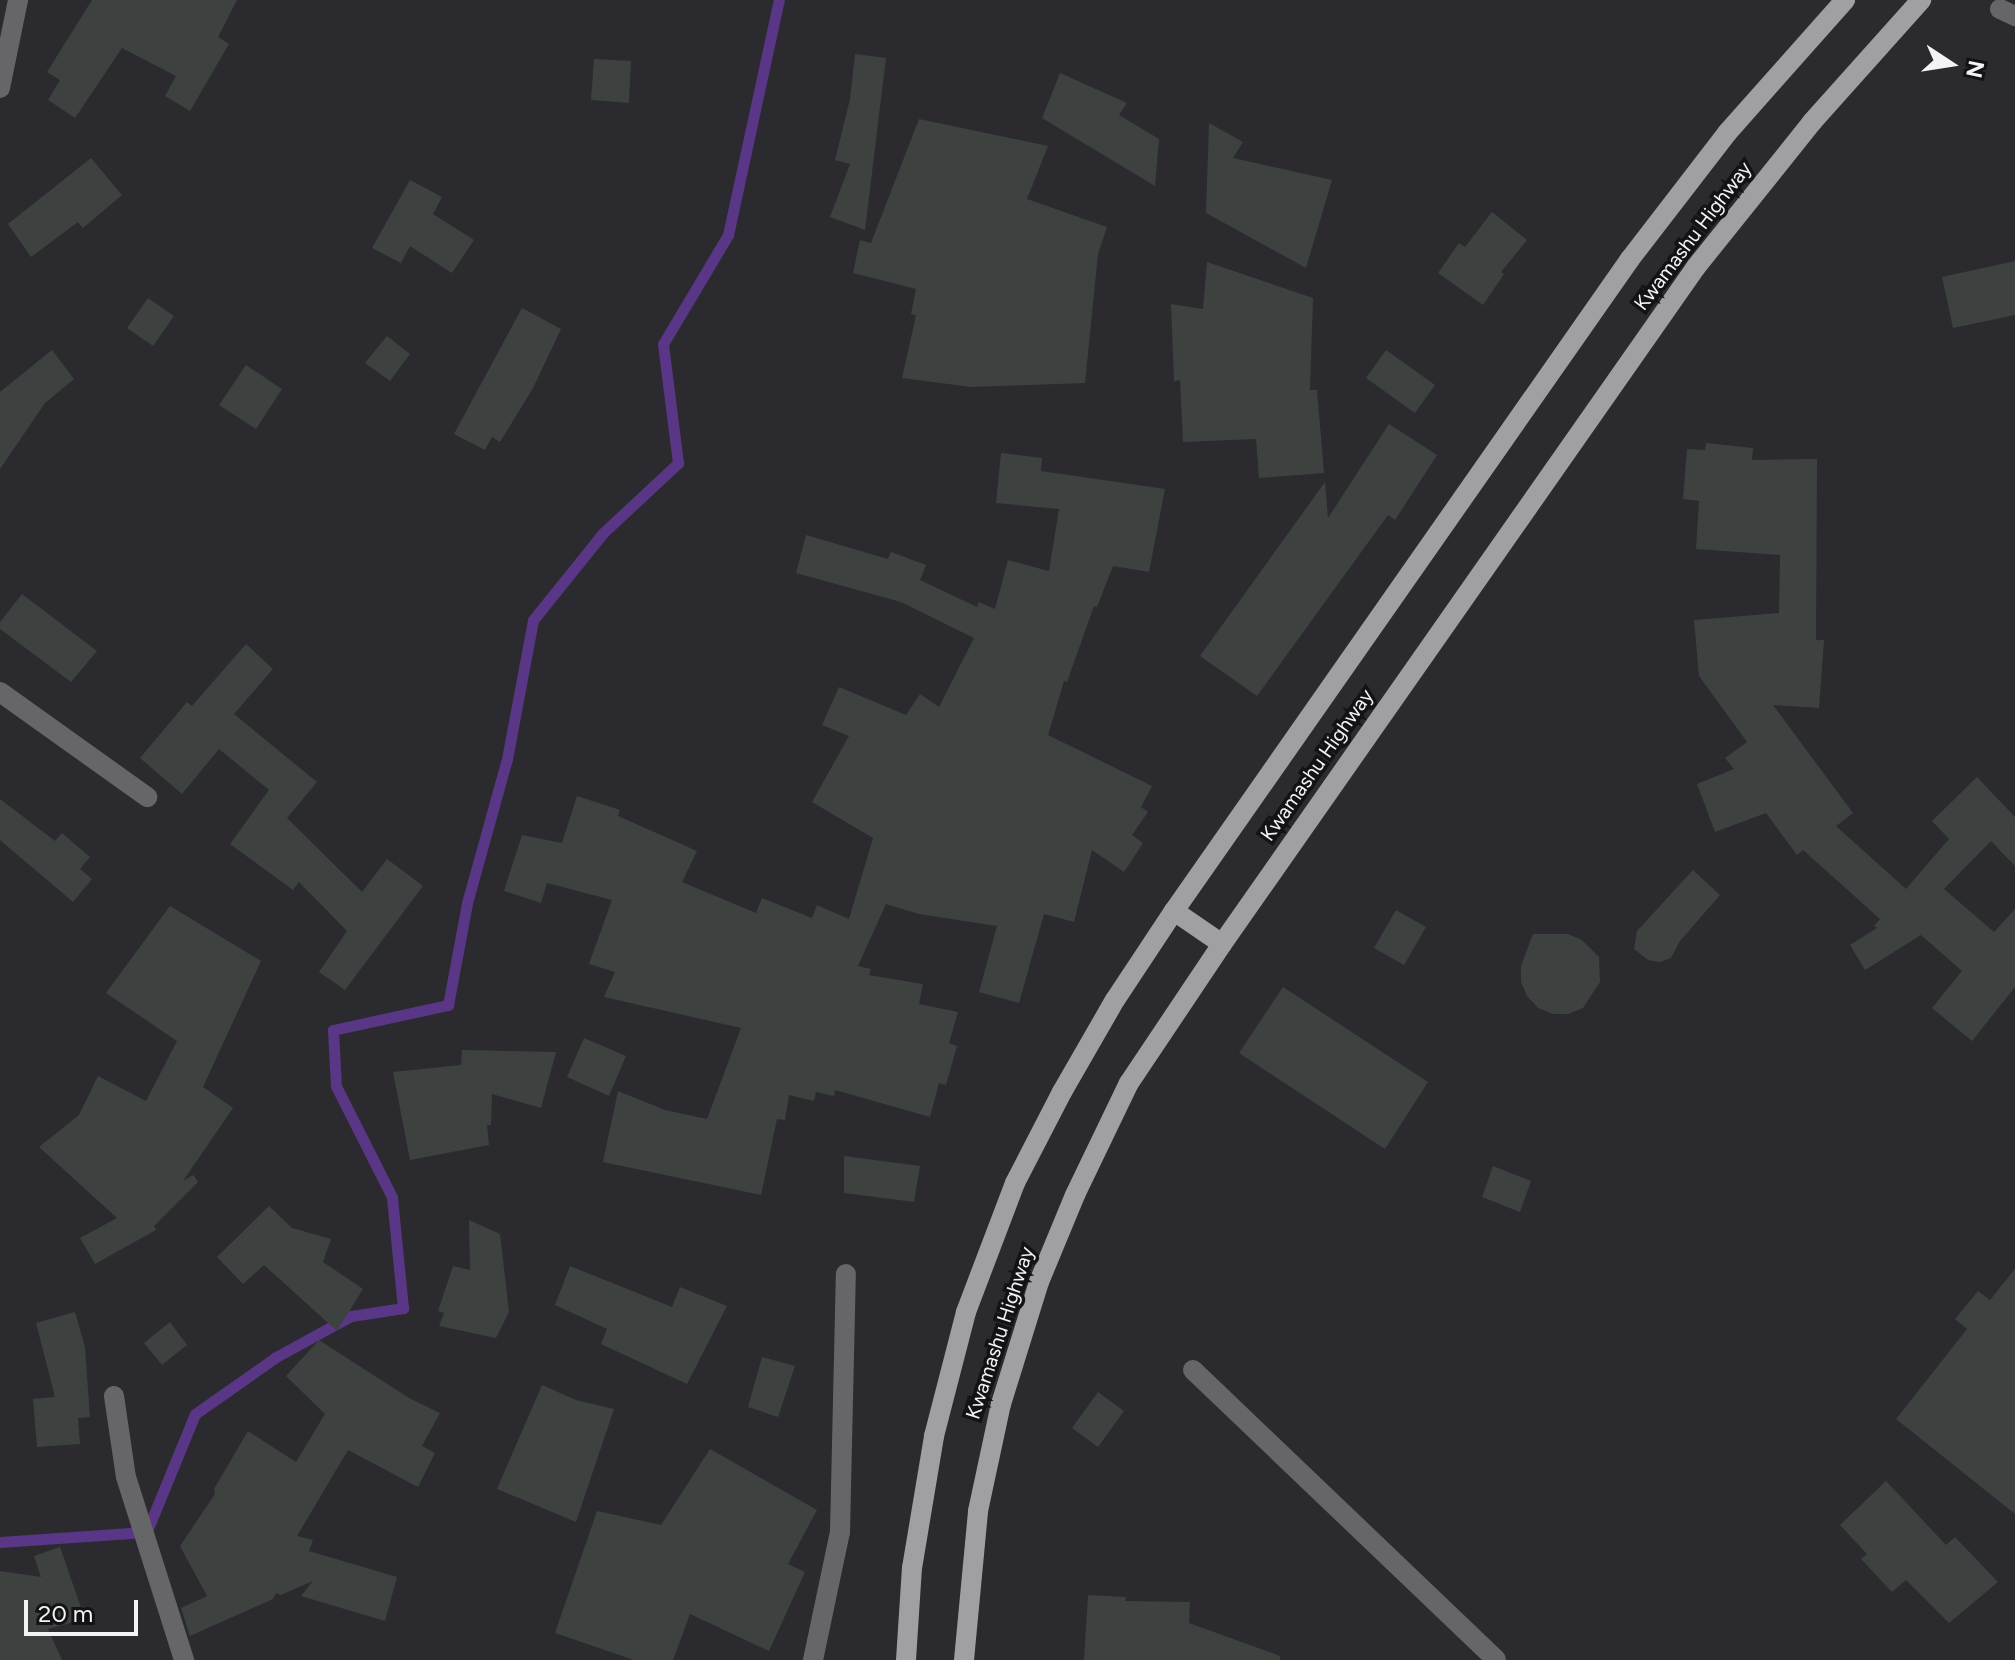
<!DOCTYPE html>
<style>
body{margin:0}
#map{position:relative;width:2015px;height:1660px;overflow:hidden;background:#2b2a2e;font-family:Figtree,sans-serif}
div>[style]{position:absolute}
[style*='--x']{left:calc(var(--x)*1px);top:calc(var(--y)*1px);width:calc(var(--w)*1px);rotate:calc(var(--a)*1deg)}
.stream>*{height:11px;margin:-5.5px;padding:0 5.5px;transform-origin:5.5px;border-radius:5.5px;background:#593786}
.building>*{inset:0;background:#3d4240}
.street>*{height:20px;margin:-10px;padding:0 10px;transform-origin:10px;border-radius:10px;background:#666567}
.primary>*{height:20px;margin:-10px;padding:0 10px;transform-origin:10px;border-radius:10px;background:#a09fa3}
span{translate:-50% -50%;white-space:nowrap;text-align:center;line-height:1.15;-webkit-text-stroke:7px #131315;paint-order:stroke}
.street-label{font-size:20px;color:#f3f2f5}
.north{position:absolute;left:1911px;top:24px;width:80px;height:80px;-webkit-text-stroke:6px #131315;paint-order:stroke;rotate:102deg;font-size:22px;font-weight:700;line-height:32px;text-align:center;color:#f3f2f5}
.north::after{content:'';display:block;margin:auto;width:28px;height:36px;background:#f3f2f5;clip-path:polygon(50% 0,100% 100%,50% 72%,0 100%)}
.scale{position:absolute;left:24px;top:1600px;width:114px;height:36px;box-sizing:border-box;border:4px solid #f3f2f5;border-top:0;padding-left:10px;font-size:24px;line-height:28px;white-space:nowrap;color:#f3f2f5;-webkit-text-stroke:6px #131315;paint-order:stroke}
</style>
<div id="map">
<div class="stream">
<i style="--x:0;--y:1542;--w:131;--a:-3.9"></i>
<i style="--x:131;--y:1533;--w:19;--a:-21"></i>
<i style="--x:149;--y:1526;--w:121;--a:-67.7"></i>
<i style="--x:195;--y:1414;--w:99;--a:-35.1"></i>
<i style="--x:276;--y:1357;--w:85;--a:-28.7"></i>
<i style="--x:351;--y:1316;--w:53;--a:-8.7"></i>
<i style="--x:403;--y:1308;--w:112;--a:-95.7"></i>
<i style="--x:392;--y:1197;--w:124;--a:-116.8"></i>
<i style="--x:336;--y:1086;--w:56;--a:-93.1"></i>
<i style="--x:333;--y:1030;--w:118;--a:-12.3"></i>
<i style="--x:448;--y:1005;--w:104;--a:-79.4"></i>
<i style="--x:467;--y:903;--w:149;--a:-74.5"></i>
<i style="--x:507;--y:759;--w:141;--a:-79.4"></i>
<i style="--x:533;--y:620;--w:112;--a:-51.2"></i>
<i style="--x:603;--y:533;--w:103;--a:-43"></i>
<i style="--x:678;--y:463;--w:120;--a:-97.2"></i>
<i style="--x:663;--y:344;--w:127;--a:-59.2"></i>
<i style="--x:728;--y:235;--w:240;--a:-77.8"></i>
</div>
<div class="building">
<i style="clip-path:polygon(92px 0,237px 0,218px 37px,229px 44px,190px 111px,165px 96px,176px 76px,122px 48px,75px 118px,48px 100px,60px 80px,47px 72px)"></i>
<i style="clip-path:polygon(855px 54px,886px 58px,865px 230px,830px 217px,850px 164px,835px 160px,850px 99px)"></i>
<i style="clip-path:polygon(594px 59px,631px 61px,629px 103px,591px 100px)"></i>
<i style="clip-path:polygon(1060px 73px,1127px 103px,1119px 115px,1159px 139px,1155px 186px,1042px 118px)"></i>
<i style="clip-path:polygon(919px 119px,1048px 146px,1027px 199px,1107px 227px,1098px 254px,1085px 383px,971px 387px,902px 378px,916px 315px,911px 314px,916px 289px,853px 273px,860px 240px,871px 243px)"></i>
<i style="clip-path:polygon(1209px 123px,1243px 142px,1233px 158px,1332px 180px,1306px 268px,1206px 213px)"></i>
<i style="clip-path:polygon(91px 158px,122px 195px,83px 228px,78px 222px,31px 257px,8px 224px)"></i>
<i style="clip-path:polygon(410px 180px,442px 197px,433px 214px,474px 240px,452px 273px,410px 246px,401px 263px,372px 248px)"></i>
<i style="clip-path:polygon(1492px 212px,1527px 240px,1501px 272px,1504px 274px,1483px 305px,1438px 273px,1459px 243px,1465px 247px)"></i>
<i style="clip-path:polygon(2015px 261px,2015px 315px,1953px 328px,1942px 277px)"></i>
<i style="clip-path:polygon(1207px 262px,1313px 298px,1310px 390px,1317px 390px,1324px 473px,1259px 478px,1256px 439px,1183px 442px,1180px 380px,1174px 381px,1171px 304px,1203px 309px)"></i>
<i style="clip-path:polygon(148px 298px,174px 316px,153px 346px,127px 328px)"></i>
<i style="clip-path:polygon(522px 308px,561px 329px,533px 388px,500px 442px,492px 437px,485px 450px,454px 434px)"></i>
<i style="clip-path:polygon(387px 336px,410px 354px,390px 381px,365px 363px)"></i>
<i style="clip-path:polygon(52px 350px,74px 379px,45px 403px,0 469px,0 392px)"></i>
<i style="clip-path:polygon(1386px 350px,1435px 385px,1415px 413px,1366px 378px)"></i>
<i style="clip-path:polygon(246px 365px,282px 389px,256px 429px,219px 405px)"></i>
<i style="clip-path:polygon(1389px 424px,1437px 455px,1395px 520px,1388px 515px,1257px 696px,1200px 656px,1325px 482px,1328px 518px)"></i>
<i style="clip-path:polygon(1706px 443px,1753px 448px,1752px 460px,1817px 459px,1816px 640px,1824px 640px,1819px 708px,1773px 705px,1853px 813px,1836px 826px,1906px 889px,1949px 839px,1932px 821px,1977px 777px,2015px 817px,2015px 866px,1991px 841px,1944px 889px,1994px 932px,2015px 909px,2015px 987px,1972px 1041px,1932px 1008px,1962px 971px,1921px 935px,1865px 970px,1850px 945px,1877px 928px,1874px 926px,1880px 919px,1803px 850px,1797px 855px,1766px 813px,1715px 832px,1697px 784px,1734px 769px,1725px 758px,1747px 742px,1699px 676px,1694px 620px,1779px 613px,1780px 555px,1696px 549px,1699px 501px,1683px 499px,1687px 449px,1705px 450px)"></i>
<i style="clip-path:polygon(1001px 453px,1042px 458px,1041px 471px,1165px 489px,1149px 572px,1113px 566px,1097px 607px,1094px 606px,1067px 682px,1064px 681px,1048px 735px,1152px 786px,1141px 807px,1148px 812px,1132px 835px,1143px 843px,1124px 872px,1092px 850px,1074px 922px,1044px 914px,1019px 1003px,979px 992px,997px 926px,919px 914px,886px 904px,858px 966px,871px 969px,869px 975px,923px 984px,919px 1004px,958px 1012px,949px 1043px,957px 1046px,946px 1085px,939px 1083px,930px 1117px,835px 1090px,834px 1096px,816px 1092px,814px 1101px,789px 1095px,785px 1120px,777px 1119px,761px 1195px,603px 1162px,618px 1091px,665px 1110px,707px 1119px,741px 1028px,604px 997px,615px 972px,589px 964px,612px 900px,547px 883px,541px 903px,504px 891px,522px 835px,562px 843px,577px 796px,620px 810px,618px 816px,697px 851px,682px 882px,756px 913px,762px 898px,812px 918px,817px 905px,849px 919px,873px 838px,812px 802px,849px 736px,822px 725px,839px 687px,906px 715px,920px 694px,939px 707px,974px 638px,901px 602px,796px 573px,806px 535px,888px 559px,891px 552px,926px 565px,920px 580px,977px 607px,979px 602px,995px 609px,1008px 560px,1049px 571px,1059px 509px,996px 503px)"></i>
<i style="clip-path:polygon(22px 594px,97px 651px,71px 682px,0 629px,0 622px)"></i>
<i style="clip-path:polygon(246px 644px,273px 669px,234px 714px,317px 782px,287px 818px,362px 892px,387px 859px,423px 886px,345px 990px,319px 972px,347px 931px,299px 882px,293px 890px,230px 844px,269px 790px,219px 749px,182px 794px,140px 758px,187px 702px,192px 706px)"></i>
<i style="clip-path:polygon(0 799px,55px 841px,62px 833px,90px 857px,80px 869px,92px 879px,73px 902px,0 840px)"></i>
<i style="clip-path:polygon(1693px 870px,1720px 895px,1680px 941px,1671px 958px,1660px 962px,1648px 960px,1634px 949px,1637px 931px)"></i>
<i style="clip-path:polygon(170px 906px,261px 961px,203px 1087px,233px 1108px,183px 1181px,193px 1175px,198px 1182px,154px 1226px,156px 1230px,95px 1264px,80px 1238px,117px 1218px,39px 1147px,79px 1115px,98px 1076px,146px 1101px,177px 1041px,106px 993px)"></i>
<i style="clip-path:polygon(1396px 910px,1426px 927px,1404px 965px,1374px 948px)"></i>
<i style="clip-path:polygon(1533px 934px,1568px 934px,1582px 940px,1599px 957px,1600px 982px,1583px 1008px,1568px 1014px,1553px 1014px,1538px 1008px,1527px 996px,1521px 982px,1521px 966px)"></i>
<i style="clip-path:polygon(1283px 987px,1428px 1082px,1385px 1149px,1239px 1053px)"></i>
<i style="clip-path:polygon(584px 1038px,626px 1056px,609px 1096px,567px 1077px)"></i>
<i style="clip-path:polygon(462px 1050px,556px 1052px,541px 1108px,492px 1094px,491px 1125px,487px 1125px,489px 1145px,410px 1160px,393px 1072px,461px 1065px)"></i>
<i style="clip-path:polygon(844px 1156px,920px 1166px,914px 1202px,844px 1193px)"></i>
<i style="clip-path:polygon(1493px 1166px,1531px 1181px,1520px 1212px,1482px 1197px)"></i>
<i style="clip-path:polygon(269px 1206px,292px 1228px,331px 1239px,323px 1262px,363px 1289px,337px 1331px,264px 1265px,243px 1284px,217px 1257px)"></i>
<i style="clip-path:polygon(469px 1220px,500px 1234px,509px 1312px,496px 1338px,439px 1326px,444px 1313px,438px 1311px,453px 1266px,470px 1270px)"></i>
<i style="clip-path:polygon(570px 1266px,672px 1307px,680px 1287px,727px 1306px,687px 1384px,601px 1344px,607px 1329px,555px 1305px)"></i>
<i style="clip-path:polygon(2015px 1269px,2015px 1514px,1896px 1419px,1967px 1329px,1955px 1319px,1978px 1291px,1990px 1300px)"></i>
<i style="clip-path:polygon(75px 1312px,85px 1347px,90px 1417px,78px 1418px,80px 1444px,37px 1447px,33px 1399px,55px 1397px,36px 1323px)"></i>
<i style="clip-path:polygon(170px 1322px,187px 1345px,162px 1365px,144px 1343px)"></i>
<i style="clip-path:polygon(319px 1340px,409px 1398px,440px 1413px,422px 1446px,435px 1453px,418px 1487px,348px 1450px,297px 1536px,313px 1540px,309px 1551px,397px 1577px,385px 1621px,301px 1596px,313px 1581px,281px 1595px,276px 1593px,273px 1599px,190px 1636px,181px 1608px,207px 1596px,180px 1546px,215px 1494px,214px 1489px,248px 1431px,296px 1462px,325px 1414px,286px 1376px)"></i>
<i style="clip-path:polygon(762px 1357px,795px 1366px,778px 1417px,748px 1407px)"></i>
<i style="clip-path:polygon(542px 1385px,576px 1400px,614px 1409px,576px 1522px,497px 1489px)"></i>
<i style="clip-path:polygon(1098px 1392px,1124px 1411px,1098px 1447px,1072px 1428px)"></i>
<i style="clip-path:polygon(710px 1449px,817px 1510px,788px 1564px,805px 1572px,769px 1651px,690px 1614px,673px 1660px,634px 1660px,555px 1633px,597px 1511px,661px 1525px)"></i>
<i style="clip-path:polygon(1886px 1481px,1946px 1545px,1955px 1537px,1998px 1582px,1949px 1623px,1906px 1580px,1892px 1592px,1861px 1559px,1867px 1554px,1840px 1525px)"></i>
<i style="clip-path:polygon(60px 1547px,85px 1619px,48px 1629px,62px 1660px,0 1660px,0 1571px,41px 1577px,34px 1556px)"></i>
<i style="clip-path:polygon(1088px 1595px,1126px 1597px,1125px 1601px,1190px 1602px,1189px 1623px,1280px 1656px,1280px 1660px,1084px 1660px)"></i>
</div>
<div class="street">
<i style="--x:2000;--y:9;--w:17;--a:25"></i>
<i style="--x:0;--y:88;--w:90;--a:-78.4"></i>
<i style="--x:0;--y:692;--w:181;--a:35.5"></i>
<i style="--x:1193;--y:1370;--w:419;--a:43.7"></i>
<i style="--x:114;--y:1396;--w:82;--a:81.6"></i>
<i style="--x:126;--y:1477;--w:192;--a:72.4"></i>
<i style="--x:813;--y:1660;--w:131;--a:-78.1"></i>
<i style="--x:840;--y:1532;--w:258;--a:-88.7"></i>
</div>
<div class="primary">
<i style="--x:1174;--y:911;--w:58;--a:34.5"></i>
<i style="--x:906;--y:1660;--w:92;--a:-86.3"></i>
<i style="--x:912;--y:1568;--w:134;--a:-80.5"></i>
<i style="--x:934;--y:1436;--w:128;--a:-75.5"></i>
<i style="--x:966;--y:1312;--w:138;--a:-69.2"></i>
<i style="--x:1015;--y:1183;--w:102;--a:-62.7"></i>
<i style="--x:1062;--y:1092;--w:106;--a:-60.1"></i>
<i style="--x:1115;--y:1000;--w:107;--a:-56.5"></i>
<i style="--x:1174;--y:911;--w:796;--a:-55.03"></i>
<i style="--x:1630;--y:259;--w:159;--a:-52.4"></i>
<i style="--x:1727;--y:133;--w:178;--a:-48.4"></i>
<i style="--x:964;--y:1660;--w:150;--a:-84.6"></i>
<i style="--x:978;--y:1511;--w:109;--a:-77.9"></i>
<i style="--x:1001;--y:1404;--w:128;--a:-72.7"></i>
<i style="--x:1039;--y:1282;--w:94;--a:-67.5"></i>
<i style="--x:1075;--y:1195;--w:124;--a:-64.3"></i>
<i style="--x:1129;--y:1083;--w:167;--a:-56.2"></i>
<i style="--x:1222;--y:944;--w:826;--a:-55"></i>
<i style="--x:1696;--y:267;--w:186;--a:-51.3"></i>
<i style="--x:1812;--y:122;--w:164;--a:-48.2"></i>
</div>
<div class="street-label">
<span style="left:1693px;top:236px;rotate:-53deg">Kwamashu Highway</span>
<span style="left:1317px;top:765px;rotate:-55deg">Kwamashu Highway</span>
<span style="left:1000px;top:1333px;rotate:-72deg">Kwamashu Highway</span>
</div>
<div class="north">N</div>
<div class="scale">20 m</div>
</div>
